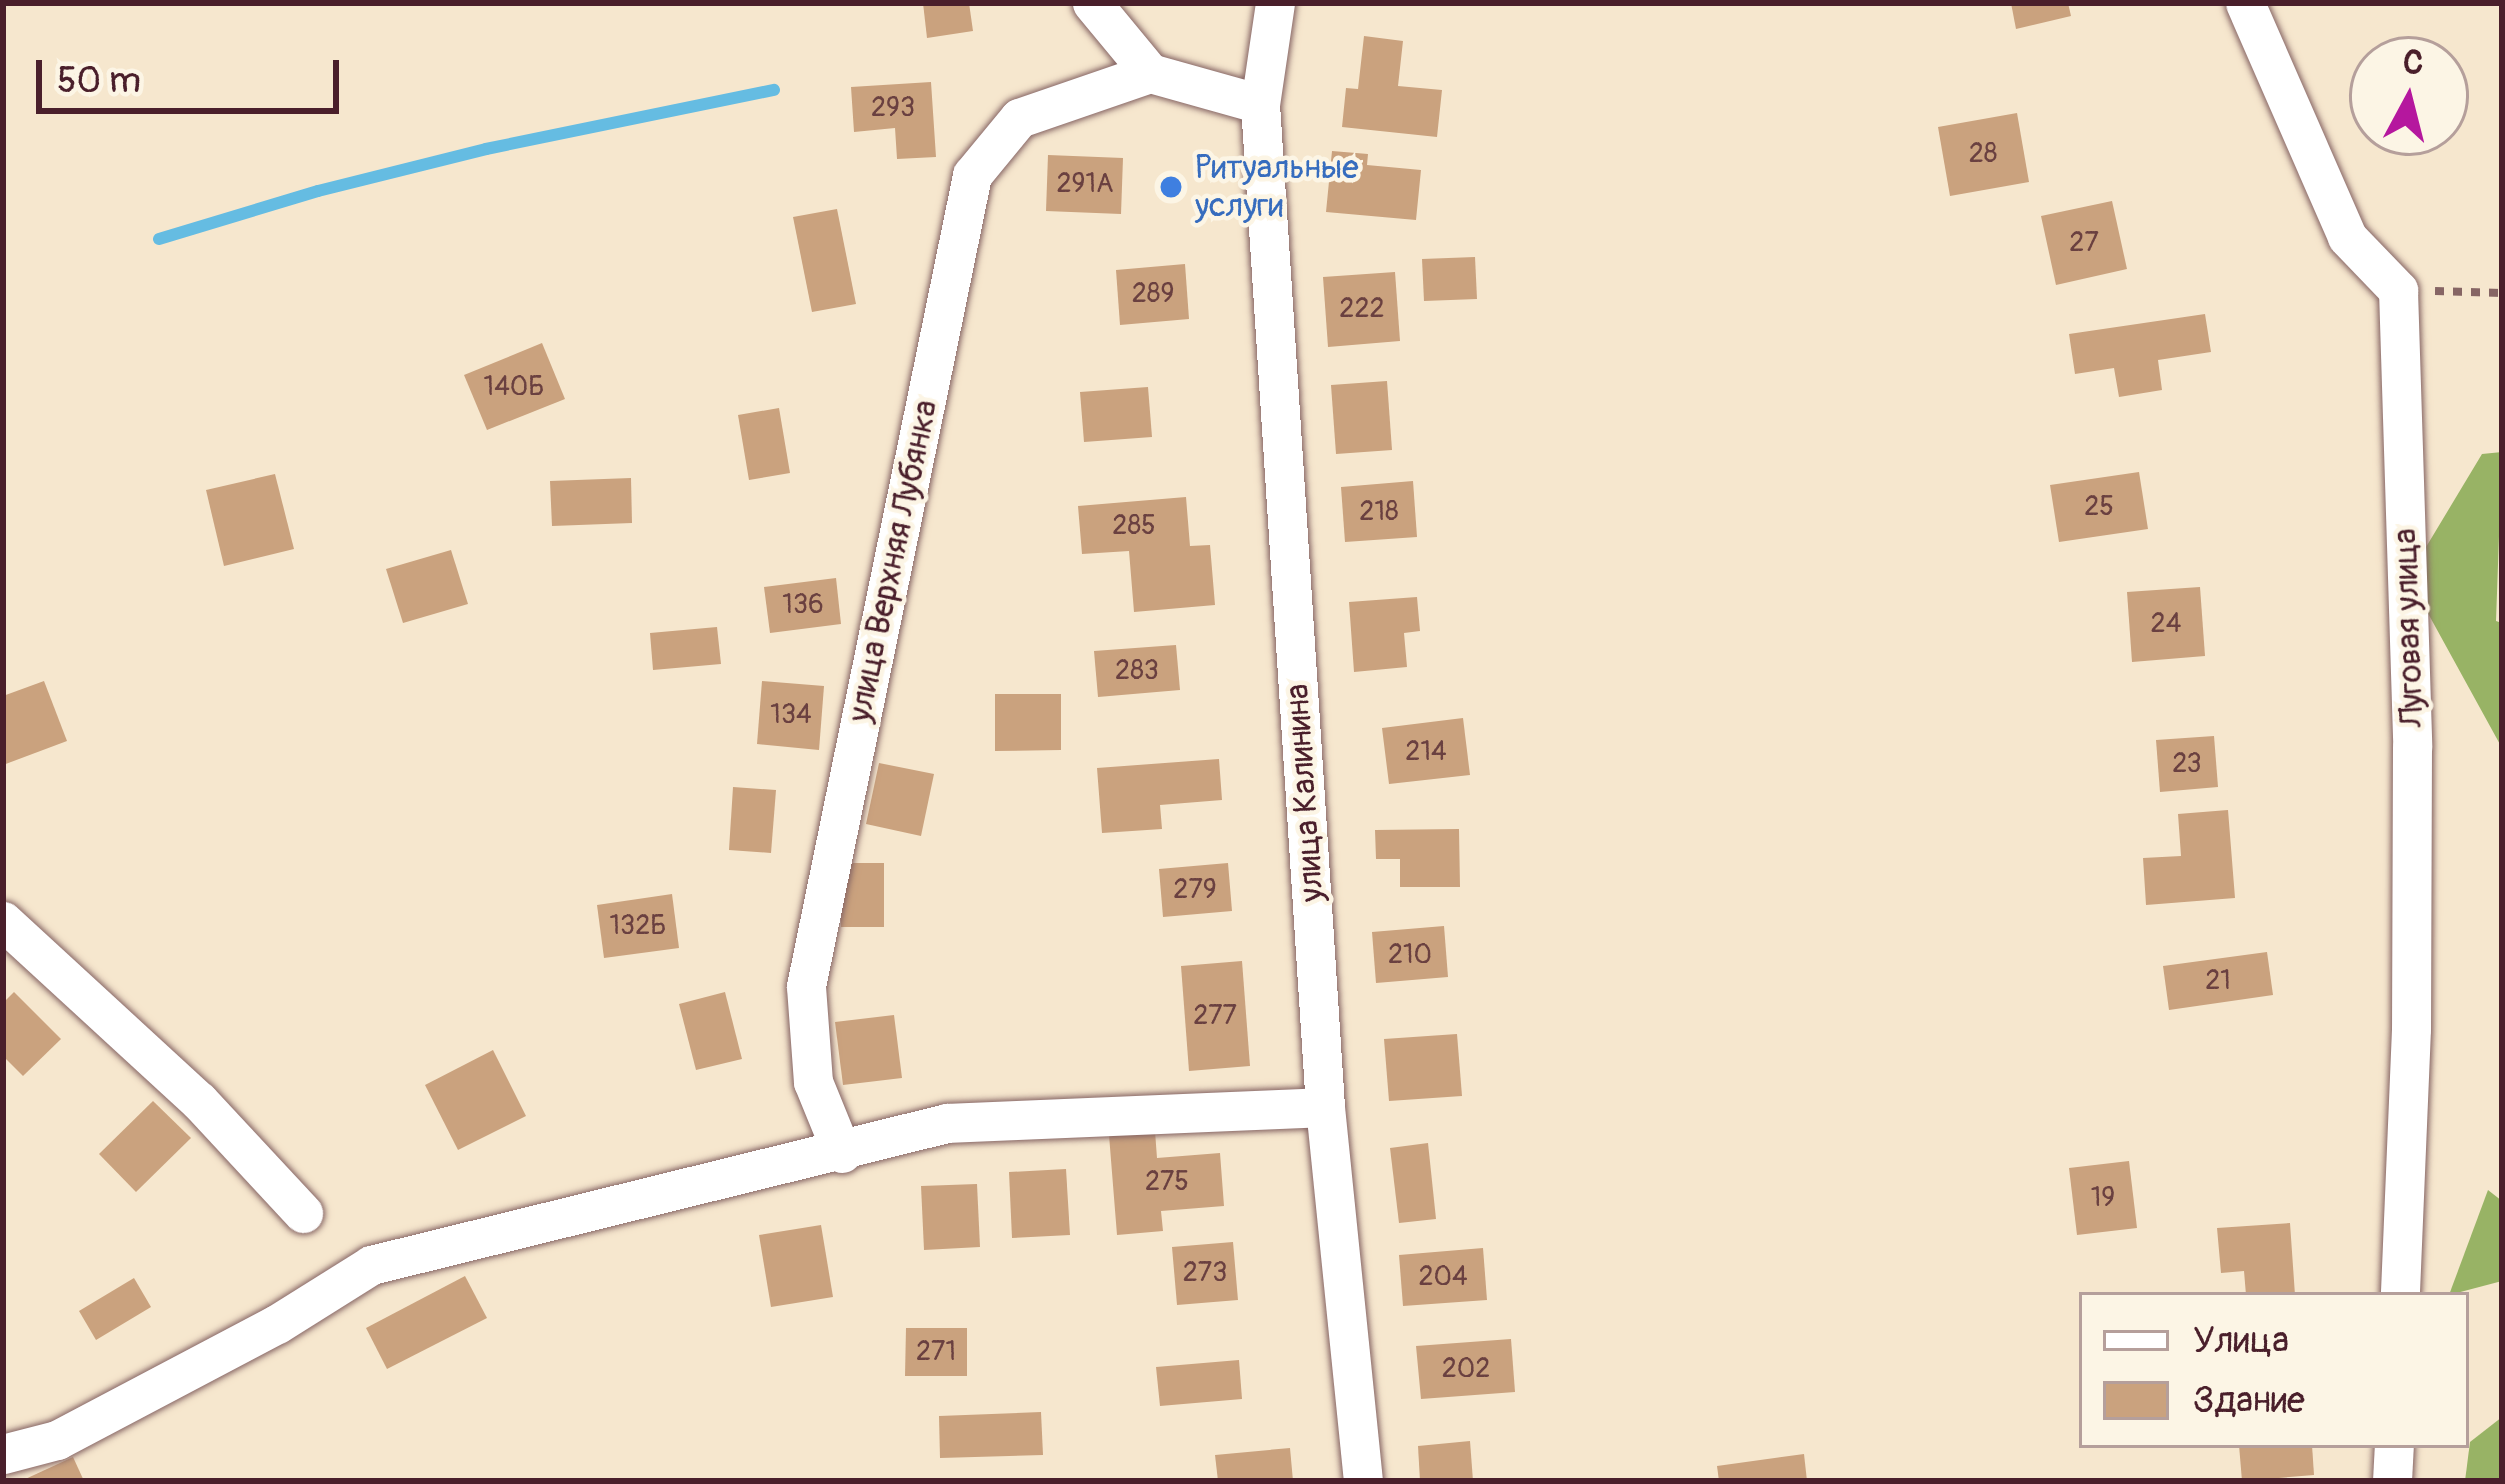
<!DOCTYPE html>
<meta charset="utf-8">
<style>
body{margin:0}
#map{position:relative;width:2505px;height:1484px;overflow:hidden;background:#f6e7ce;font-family:Pangolin,sans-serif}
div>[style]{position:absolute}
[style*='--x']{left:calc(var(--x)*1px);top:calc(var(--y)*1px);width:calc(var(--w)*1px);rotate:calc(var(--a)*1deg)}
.forest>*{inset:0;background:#98b365}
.stream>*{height:12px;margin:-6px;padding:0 6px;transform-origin:6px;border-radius:6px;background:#65bce2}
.building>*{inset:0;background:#caa27e}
.path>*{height:8px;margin-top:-4px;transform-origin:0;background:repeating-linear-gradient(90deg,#866564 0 9px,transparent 0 18px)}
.roads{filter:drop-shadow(0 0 3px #866564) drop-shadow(0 0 3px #866564)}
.minor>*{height:39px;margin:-19.5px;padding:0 19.5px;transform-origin:19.5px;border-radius:19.5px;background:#fff}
.dots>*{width:33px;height:33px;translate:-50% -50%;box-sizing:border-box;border:6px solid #fcf5e5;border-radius:50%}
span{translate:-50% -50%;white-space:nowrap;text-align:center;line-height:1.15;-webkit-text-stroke:9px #fcf5e5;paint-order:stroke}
.number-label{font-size:27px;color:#6a4040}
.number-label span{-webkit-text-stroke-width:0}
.shop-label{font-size:33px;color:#366cbe}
.left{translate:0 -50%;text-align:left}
.street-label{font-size:33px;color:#4a1f2b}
.frame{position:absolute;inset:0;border:6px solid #4a1f2b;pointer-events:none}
.legend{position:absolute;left:2079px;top:1292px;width:390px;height:156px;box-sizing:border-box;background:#fcf5e5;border:3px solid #b59f9b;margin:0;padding:15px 21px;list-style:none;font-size:36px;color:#4a1f2b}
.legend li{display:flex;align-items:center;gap:24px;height:60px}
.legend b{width:60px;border:3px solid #b59f9b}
.north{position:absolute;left:2349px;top:36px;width:120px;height:120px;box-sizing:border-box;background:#fcf5e5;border:3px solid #b59f9b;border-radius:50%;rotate:7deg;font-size:33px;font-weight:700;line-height:48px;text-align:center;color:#4a1f2b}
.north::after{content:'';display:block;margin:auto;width:42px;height:54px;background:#b5179e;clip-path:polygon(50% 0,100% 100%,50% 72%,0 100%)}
.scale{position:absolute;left:36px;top:60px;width:303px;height:54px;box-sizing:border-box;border:6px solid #4a1f2b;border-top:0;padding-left:15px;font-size:36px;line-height:42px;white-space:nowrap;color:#4a1f2b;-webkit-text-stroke:9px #fcf5e5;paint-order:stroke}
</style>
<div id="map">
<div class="forest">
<i style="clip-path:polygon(2502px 452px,2496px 621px,2502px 623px,2502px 748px,2408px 577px,2482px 454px)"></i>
<i style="clip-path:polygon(2488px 1190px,2502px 1201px,2502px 1281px,2449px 1295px)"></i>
<i style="clip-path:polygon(2502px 1417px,2502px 1481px,2465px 1481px,2470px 1442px)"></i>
</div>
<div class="stream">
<i style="--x:159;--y:239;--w:166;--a:-16.8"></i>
<i style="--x:318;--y:191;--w:173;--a:-14"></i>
<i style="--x:486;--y:149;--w:294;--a:-11.6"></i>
</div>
<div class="building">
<i style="clip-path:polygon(923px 3px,969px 3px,973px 31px,927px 38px)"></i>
<i style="clip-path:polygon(2011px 3px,2068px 3px,2071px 16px,2016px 29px)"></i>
<i style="clip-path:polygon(1364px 36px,1403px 41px,1398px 86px,1442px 90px,1437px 137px,1342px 127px,1346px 88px,1358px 89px)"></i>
<i style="clip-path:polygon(931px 82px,936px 157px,897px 159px,895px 128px,854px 132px,851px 87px)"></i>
<i style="clip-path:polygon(2017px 113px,2029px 182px,1950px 196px,1938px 127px)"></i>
<i style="clip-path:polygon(1332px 151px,1368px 154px,1367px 165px,1421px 170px,1416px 220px,1326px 212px)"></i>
<i style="clip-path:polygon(1048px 155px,1123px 158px,1121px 214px,1046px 211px)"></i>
<i style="clip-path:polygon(2112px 201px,2127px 269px,2056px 285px,2041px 216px)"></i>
<i style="clip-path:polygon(837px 209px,856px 304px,812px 312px,793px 217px)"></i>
<i style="clip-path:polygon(1475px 257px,1477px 299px,1424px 301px,1422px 259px)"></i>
<i style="clip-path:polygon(1185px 264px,1189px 319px,1120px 325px,1116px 270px)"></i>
<i style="clip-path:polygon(1395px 272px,1400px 341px,1328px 347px,1323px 277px)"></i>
<i style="clip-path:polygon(2205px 314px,2211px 352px,2158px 360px,2162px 390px,2119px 397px,2114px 368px,2075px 374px,2069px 334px)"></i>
<i style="clip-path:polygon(542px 343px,565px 399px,487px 430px,464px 375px)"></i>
<i style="clip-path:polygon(1387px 381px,1392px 450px,1336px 454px,1331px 385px)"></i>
<i style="clip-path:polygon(1148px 387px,1152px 437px,1084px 442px,1080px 392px)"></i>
<i style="clip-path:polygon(779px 408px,790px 473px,749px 480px,738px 415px)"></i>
<i style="clip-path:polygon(2139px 472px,2148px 529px,2059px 542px,2050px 485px)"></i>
<i style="clip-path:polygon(275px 474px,294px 549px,224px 566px,206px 490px)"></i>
<i style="clip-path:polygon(631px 478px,632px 523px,552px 526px,550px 481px)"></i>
<i style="clip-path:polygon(1413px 481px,1417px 537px,1345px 542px,1341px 487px)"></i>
<i style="clip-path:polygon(1186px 497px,1190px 546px,1210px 545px,1215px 605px,1134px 612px,1129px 551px,1082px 554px,1078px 506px)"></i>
<i style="clip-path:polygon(451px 550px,468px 604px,403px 623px,386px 569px)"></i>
<i style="clip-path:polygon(836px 578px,841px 624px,770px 633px,764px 587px)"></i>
<i style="clip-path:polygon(2200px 587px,2205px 656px,2132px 662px,2127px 592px)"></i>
<i style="clip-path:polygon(1417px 597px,1420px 631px,1404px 633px,1407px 667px,1354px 672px,1349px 602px)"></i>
<i style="clip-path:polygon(717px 627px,721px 664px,653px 670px,650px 633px)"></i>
<i style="clip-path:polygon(1176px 645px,1180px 690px,1098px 697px,1094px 651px)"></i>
<i style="clip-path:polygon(44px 681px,67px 741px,3px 765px,3px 696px)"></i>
<i style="clip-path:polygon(762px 681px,824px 686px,819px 750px,757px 744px)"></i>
<i style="clip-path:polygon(995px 694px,1061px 694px,1061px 750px,995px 751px)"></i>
<i style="clip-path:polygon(1463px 718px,1470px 775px,1389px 784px,1382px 728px)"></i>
<i style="clip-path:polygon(2214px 736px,2218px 787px,2160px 792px,2156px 740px)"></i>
<i style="clip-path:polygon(1219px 759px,1222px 800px,1160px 805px,1162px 829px,1102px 833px,1097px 768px)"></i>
<i style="clip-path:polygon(879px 763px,934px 774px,921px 836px,866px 824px)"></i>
<i style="clip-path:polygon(733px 787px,776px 790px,771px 853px,729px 850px)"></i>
<i style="clip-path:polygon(2228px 810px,2235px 898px,2146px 905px,2143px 858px,2181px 856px,2178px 814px)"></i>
<i style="clip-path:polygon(1459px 829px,1460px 887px,1400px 887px,1400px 859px,1376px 859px,1375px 830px)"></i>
<i style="clip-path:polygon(841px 863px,884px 863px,884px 927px,841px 927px)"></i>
<i style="clip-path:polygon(1228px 863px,1232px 911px,1163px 917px,1159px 869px)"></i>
<i style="clip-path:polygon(672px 894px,679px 948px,604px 958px,597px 905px)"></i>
<i style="clip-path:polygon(1444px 926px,1448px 977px,1376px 983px,1372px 932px)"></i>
<i style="clip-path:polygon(2267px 952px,2273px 995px,2169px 1010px,2163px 966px)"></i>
<i style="clip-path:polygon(1242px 961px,1250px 1066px,1189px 1071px,1181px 966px)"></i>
<i style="clip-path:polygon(14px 992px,61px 1039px,23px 1076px,3px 1056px,3px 1003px)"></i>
<i style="clip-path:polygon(725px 992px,742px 1059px,696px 1070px,679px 1004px)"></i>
<i style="clip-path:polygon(894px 1015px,902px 1078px,843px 1085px,835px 1022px)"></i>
<i style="clip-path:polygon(1457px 1034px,1462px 1096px,1389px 1101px,1384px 1039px)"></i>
<i style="clip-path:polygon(493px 1050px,526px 1116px,458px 1150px,425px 1085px)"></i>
<i style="clip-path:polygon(153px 1101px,191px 1138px,136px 1192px,99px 1154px)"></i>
<i style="clip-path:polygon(1155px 1131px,1157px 1158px,1220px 1153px,1224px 1206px,1161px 1211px,1163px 1231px,1117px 1235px,1109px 1135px)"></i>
<i style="clip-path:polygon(1428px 1143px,1436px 1219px,1399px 1223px,1390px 1148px)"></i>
<i style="clip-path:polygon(2129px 1161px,2137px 1228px,2077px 1235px,2069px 1168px)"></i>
<i style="clip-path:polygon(1066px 1169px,1070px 1235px,1012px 1238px,1009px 1172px)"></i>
<i style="clip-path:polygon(977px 1184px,980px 1247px,924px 1250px,921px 1186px)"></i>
<i style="clip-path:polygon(2290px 1223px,2295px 1295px,2246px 1295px,2244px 1271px,2221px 1273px,2217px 1228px)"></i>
<i style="clip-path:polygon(821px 1225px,833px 1297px,771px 1307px,759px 1235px)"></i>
<i style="clip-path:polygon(1233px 1242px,1238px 1300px,1177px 1305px,1172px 1247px)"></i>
<i style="clip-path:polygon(1483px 1248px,1487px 1300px,1403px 1306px,1399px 1255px)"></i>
<i style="clip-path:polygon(465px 1276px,487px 1318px,387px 1369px,366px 1328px)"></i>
<i style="clip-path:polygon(134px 1278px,151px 1307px,96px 1340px,79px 1311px)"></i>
<i style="clip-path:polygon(906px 1328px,967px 1328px,967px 1376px,905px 1376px)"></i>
<i style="clip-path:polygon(1511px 1339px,1515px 1392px,1421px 1399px,1416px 1346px)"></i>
<i style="clip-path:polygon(1239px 1360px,1242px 1399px,1160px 1406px,1156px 1367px)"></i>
<i style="clip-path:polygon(1041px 1412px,1043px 1455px,940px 1458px,939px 1416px)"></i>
<i style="clip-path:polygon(1470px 1441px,1473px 1481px,1420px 1481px,1418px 1446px)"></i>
<i style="clip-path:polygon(2239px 1445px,2312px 1445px,2314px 1475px,2242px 1481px)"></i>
<i style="clip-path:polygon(1290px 1448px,1293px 1481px,1218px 1481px,1215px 1455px)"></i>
<i style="clip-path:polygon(1804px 1454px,1807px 1481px,1719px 1481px,1717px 1466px)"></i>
<i style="clip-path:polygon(73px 1457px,84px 1481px,21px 1481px)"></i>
</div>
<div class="path">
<i style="--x:2435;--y:291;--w:67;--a:1.7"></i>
</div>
<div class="roads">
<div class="minor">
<i style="--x:1092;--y:3;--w:91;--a:50.4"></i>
<i style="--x:1150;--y:73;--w:114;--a:15.7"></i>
<i style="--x:1275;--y:3;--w:102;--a:98.4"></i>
<i style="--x:1260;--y:104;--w:1005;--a:86.29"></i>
<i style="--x:1325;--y:1107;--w:376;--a:84.2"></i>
<i style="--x:2245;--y:3;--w:255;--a:66.4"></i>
<i style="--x:2347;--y:237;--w:74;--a:46.1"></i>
<i style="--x:2398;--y:290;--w:457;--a:88.2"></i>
<i style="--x:2412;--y:747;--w:282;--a:90.2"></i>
<i style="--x:2411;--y:1029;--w:266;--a:92.4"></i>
<i style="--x:3;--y:921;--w:266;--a:42.6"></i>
<i style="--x:199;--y:1101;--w:153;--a:47.1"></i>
<i style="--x:842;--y:1153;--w:77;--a:-112.2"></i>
<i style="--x:813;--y:1082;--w:96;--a:-94.2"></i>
<i style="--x:806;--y:986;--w:828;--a:-78.43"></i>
<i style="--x:972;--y:175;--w:74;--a:-50.5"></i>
<i style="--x:1019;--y:118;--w:139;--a:-19"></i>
<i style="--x:3;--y:1454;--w:56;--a:-14.5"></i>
<i style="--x:57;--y:1440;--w:249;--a:-27.8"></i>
<i style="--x:277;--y:1324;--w:111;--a:-32.1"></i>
<i style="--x:371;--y:1265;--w:593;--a:-13.85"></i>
<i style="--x:947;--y:1123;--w:378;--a:-2.4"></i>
<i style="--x:2392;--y:1481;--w:36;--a:-87"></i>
</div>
</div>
<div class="dots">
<i style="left:1171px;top:187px;background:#3f7fe0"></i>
</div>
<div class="number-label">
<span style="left:893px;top:108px">293</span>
<span style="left:1983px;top:154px">28</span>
<span style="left:1085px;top:184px">291А</span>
<span style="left:2084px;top:243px">27</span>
<span style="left:1153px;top:294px">289</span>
<span style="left:1362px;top:309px">222</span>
<span style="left:514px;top:387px">140Б</span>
<span style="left:2099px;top:507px">25</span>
<span style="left:1379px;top:512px">218</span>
<span style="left:1134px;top:526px">285</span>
<span style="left:803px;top:605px">136</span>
<span style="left:2166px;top:624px">24</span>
<span style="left:1137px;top:671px">283</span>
<span style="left:791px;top:715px">134</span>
<span style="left:1426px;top:752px">214</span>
<span style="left:2187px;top:764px">23</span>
<span style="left:1195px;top:890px">279</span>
<span style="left:638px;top:926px">132Б</span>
<span style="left:1410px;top:955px">210</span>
<span style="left:2218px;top:981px">21</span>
<span style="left:1215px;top:1016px">277</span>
<span style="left:1167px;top:1182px">275</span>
<span style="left:2103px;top:1198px">19</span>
<span style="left:1205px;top:1273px">273</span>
<span style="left:1443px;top:1277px">204</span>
<span style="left:936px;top:1352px">271</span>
<span style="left:1466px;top:1369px">202</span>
</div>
<div class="shop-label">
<span class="left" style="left:1195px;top:187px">Ритуальные<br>услуги</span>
</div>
<div class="street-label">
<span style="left:893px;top:561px;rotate:-78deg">улица Верхняя Лубянка</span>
<span style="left:2409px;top:628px;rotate:-92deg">Луговая улица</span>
<span style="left:1305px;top:793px;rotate:-94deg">улица Калинина</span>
</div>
<div class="frame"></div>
<ul class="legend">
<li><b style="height:15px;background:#fff"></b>Улица</li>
<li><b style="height:33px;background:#caa27e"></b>Здание</li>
</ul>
<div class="north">С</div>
<div class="scale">50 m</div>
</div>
